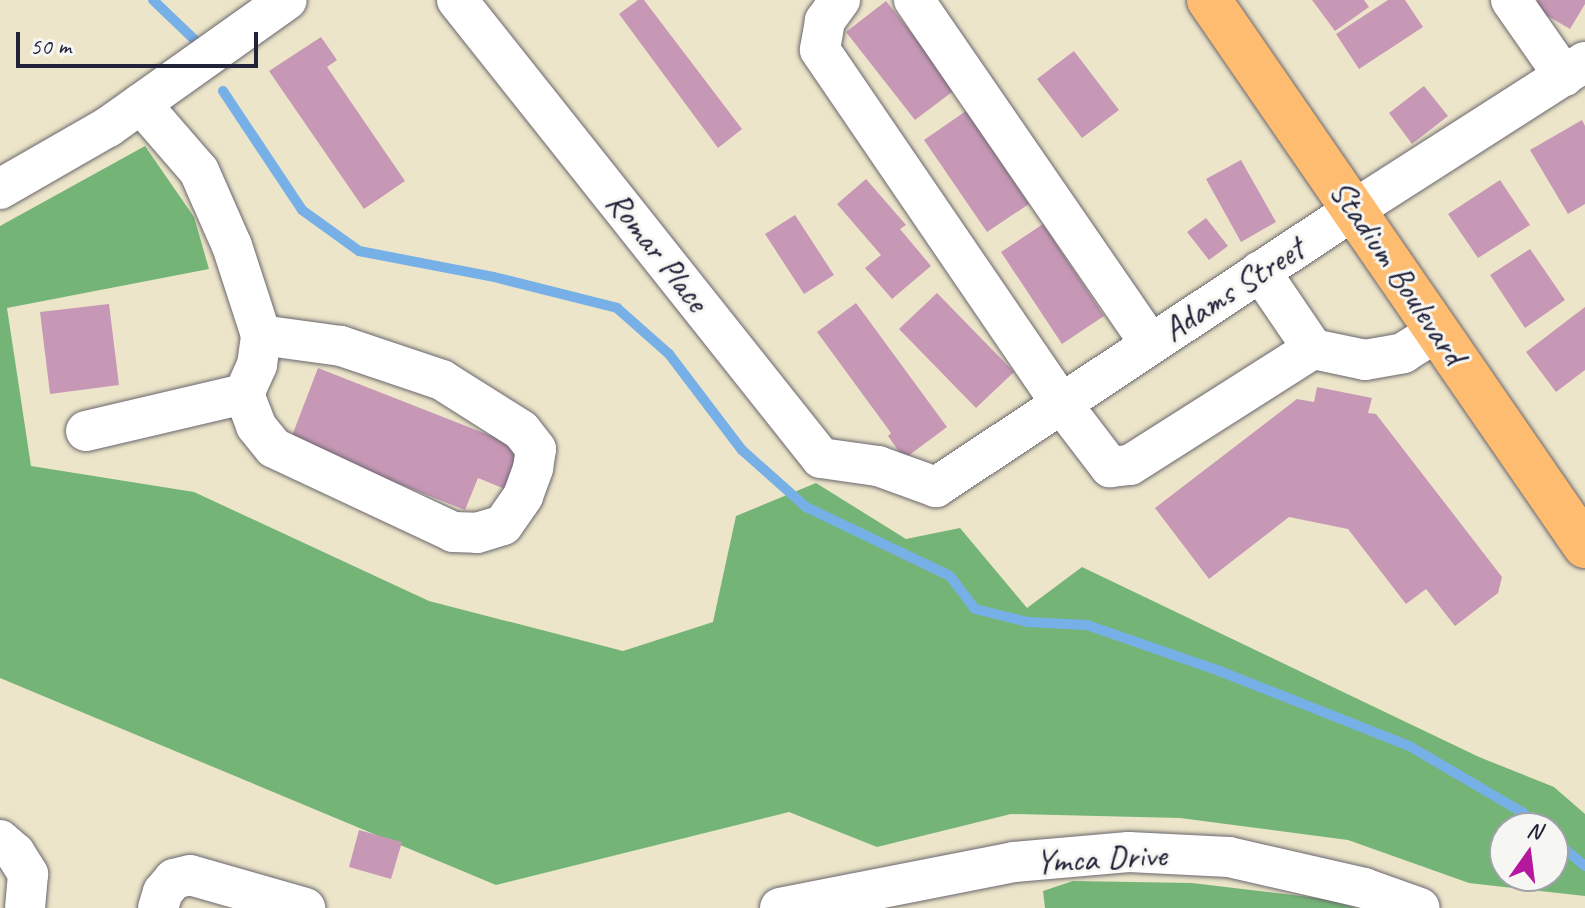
<!DOCTYPE html>
<style>
body{margin:0}
#map{position:relative;width:1585px;height:908px;overflow:hidden;background:#ede5c9;font-family:Caveat,sans-serif}
div>[style]{position:absolute}
[style*='--x']{left:calc(var(--x)*1px);top:calc(var(--y)*1px);width:calc(var(--w)*1px);rotate:calc(var(--a)*1deg)}
.forest>*{inset:0;background:#74b577}
.stream>*{height:10px;margin:-5px;padding:0 5px;transform-origin:5px;border-radius:5px;background:#77b0e7}
.building>*{inset:0;background:#c798b6}
.roads{filter:drop-shadow(0 0 2px #69666d) drop-shadow(0 0 2px #69666d)}
.minor>*{height:40px;margin:-20px;padding:0 20px;transform-origin:20px;border-radius:20px;background:#fff}
.major>*{height:44px;margin:-22px;padding:0 22px;transform-origin:22px;border-radius:22px;background:#febc70}
span{translate:-50% -50%;white-space:nowrap;text-align:center;line-height:1.15;-webkit-text-stroke:6px #f6f6f2;paint-order:stroke}
.street-label{font-size:34px;color:#22223b}
.north{position:absolute;left:1489px;top:812px;width:80px;height:80px;box-sizing:border-box;background:#f6f6f2;border:2px solid #a1a1a9;border-radius:50%;rotate:14deg;font-size:22px;font-weight:700;line-height:32px;text-align:center;color:#22223b}
.north::after{content:'';display:block;margin:auto;width:28px;height:36px;background:#b5179e;clip-path:polygon(50% 0,100% 100%,50% 72%,0 100%)}
.scale{position:absolute;left:16px;top:32px;width:242px;height:36px;box-sizing:border-box;border:4px solid #22223b;border-top:0;padding-left:10px;font-size:24px;line-height:28px;white-space:nowrap;color:#22223b;-webkit-text-stroke:6px #f6f6f2;paint-order:stroke}
</style>
<div id="map">
<div class="forest">
<i style="clip-path:polygon(evenodd,145px 146px,194px 217px,209px 269px,7px 308px,31px 466px,194px 492px,429px 601px,623px 651px,713px 622px,736px 516px,816px 483px,906px 539px,960px 528px,1027px 608px,1082px 567px,1479px 757px,1554px 787px,1585px 814px,1585px 896px,1469px 883px,1348px 840px,1180px 818px,1011px 814px,877px 847px,789px 812px,496px 885px,0 678px,0 226px,145px 146px,1505px 828px,1553px 828px,1553px 876px,1505px 876px,1505px 828px)"></i>
<i style="clip-path:polygon(1073px 881px,1192px 883px,1326px 899px,1356px 908px,1045px 908px,1043px 891px)"></i>
</div>
<div class="stream">
<i style="--x:153;--y:0;--w:62;--a:43.7"></i>
<i style="--x:223;--y:91;--w:143;--a:56.4"></i>
<i style="--x:302;--y:210;--w:70;--a:35.7"></i>
<i style="--x:359;--y:251;--w:137;--a:10.9"></i>
<i style="--x:494;--y:277;--w:127;--a:14.1"></i>
<i style="--x:617;--y:308;--w:69;--a:41.5"></i>
<i style="--x:669;--y:354;--w:121;--a:52.8"></i>
<i style="--x:742;--y:450;--w:86;--a:41.7"></i>
<i style="--x:806;--y:507;--w:160;--a:25.6"></i>
<i style="--x:950;--y:576;--w:41;--a:52.9"></i>
<i style="--x:975;--y:609;--w:55;--a:13.8"></i>
<i style="--x:1028;--y:622;--w:59;--a:2.9"></i>
<i style="--x:1087;--y:625;--w:138;--a:19.1"></i>
<i style="--x:1217;--y:670;--w:209;--a:21.6"></i>
<i style="--x:1411;--y:747;--w:129;--a:30.4"></i>
<i style="--x:1522;--y:812;--w:25;--a:40"></i>
<i style="--x:1553;--y:839;--w:42;--a:40.2"></i>
</div>
<div class="building">
<i style="clip-path:polygon(638px 0,644px 0,742px 129px,718px 148px,619px 14px)"></i>
<i style="clip-path:polygon(1312px 0,1364px 0,1369px 7px,1335px 31px)"></i>
<i style="clip-path:polygon(1388px 0,1405px 0,1423px 27px,1359px 69px,1336px 34px)"></i>
<i style="clip-path:polygon(1538px 0,1585px 0,1585px 4px,1570px 29px,1534px 8px)"></i>
<i style="clip-path:polygon(886px 1px,956px 89px,915px 120px,846px 32px)"></i>
<i style="clip-path:polygon(321px 37px,337px 60px,327px 67px,405px 181px,364px 209px,269px 71px)"></i>
<i style="clip-path:polygon(1074px 51px,1119px 110px,1082px 138px,1037px 79px)"></i>
<i style="clip-path:polygon(1424px 86px,1448px 116px,1412px 144px,1389px 113px)"></i>
<i style="clip-path:polygon(966px 111px,1029px 204px,987px 232px,924px 140px)"></i>
<i style="clip-path:polygon(1582px 120px,1585px 126px,1585px 204px,1568px 214px,1530px 150px)"></i>
<i style="clip-path:polygon(1241px 160px,1276px 222px,1241px 242px,1206px 179px)"></i>
<i style="clip-path:polygon(866px 179px,906px 225px,900px 229px,931px 266px,892px 299px,865px 268px,881px 255px,837px 204px)"></i>
<i style="clip-path:polygon(1500px 180px,1530px 225px,1478px 258px,1448px 214px)"></i>
<i style="clip-path:polygon(795px 215px,834px 275px,804px 294px,765px 234px)"></i>
<i style="clip-path:polygon(1206px 218px,1228px 246px,1209px 260px,1187px 232px)"></i>
<i style="clip-path:polygon(1043px 224px,1104px 316px,1062px 344px,1001px 252px)"></i>
<i style="clip-path:polygon(1530px 249px,1565px 300px,1525px 328px,1490px 275px)"></i>
<i style="clip-path:polygon(937px 293px,1014px 372px,976px 408px,899px 329px)"></i>
<i style="clip-path:polygon(856px 303px,947px 427px,904px 459px,888px 436px,891px 433px,817px 332px)"></i>
<i style="clip-path:polygon(109px 304px,119px 385px,50px 394px,40px 312px)"></i>
<i style="clip-path:polygon(1585px 307px,1585px 370px,1556px 392px,1526px 352px)"></i>
<i style="clip-path:polygon(318px 368px,522px 448px,505px 489px,478px 478px,465px 510px,290px 441px)"></i>
<i style="clip-path:polygon(1317px 387px,1372px 398px,1368px 413px,1376px 414px,1502px 577px,1498px 593px,1455px 626px,1426px 589px,1406px 604px,1348px 529px,1289px 517px,1209px 579px,1155px 508px,1297px 399px,1314px 402px)"></i>
<i style="clip-path:polygon(359px 830px,402px 842px,391px 879px,349px 867px)"></i>
</div>
<div class="roads">
<div class="minor">
<i style="--x:457;--y:0;--w:585;--a:51.52"></i>
<i style="--x:821;--y:458;--w:58;--a:8"></i>
<i style="--x:878;--y:466;--w:62;--a:19.9"></i>
<i style="--x:936;--y:487;--w:503;--a:-33.56"></i>
<i style="--x:1355;--y:209;--w:273;--a:-32.6"></i>
<i style="--x:840;--y:0;--w:26;--a:126"></i>
<i style="--x:825;--y:21;--w:29;--a:100"></i>
<i style="--x:820;--y:50;--w:427;--a:55.7"></i>
<i style="--x:1061;--y:403;--w:81;--a:52.6"></i>
<i style="--x:1110;--y:467;--w:20;--a:-6"></i>
<i style="--x:1130;--y:465;--w:217;--a:-32.4"></i>
<i style="--x:1313;--y:349;--w:53;--a:11.9"></i>
<i style="--x:1365;--y:360;--w:39;--a:-10"></i>
<i style="--x:1403;--y:353;--w:41;--a:-32.2"></i>
<i style="--x:914;--y:0;--w:417;--a:55.5"></i>
<i style="--x:1511;--y:0;--w:93;--a:55.1"></i>
<i style="--x:0;--y:189;--w:125;--a:-29.9"></i>
<i style="--x:108;--y:127;--w:219;--a:-35.4"></i>
<i style="--x:1260;--y:271;--w:94;--a:55.8"></i>
<i style="--x:244;--y:394;--w:34;--a:69"></i>
<i style="--x:256;--y:426;--w:28;--a:51"></i>
<i style="--x:274;--y:448;--w:198;--a:25.1"></i>
<i style="--x:453;--y:532;--w:24;--a:2"></i>
<i style="--x:477;--y:533;--w:27;--a:-17"></i>
<i style="--x:503;--y:525;--w:35;--a:-55"></i>
<i style="--x:523;--y:496;--w:30;--a:-70"></i>
<i style="--x:533;--y:468;--w:19;--a:-81"></i>
<i style="--x:536;--y:449;--w:24;--a:-128"></i>
<i style="--x:521;--y:430;--w:93;--a:-147.7"></i>
<i style="--x:442;--y:380;--w:107;--a:-161.4"></i>
<i style="--x:341;--y:346;--w:81;--a:-172.2"></i>
<i style="--x:86;--y:431;--w:162;--a:-13.2"></i>
<i style="--x:244;--y:394;--w:32;--a:-66"></i>
<i style="--x:257;--y:365;--w:30;--a:-82"></i>
<i style="--x:261;--y:335;--w:94;--a:-108"></i>
<i style="--x:232;--y:246;--w:82;--a:-113.7"></i>
<i style="--x:199;--y:171;--w:89;--a:-130.9"></i>
<i style="--x:0;--y:840;--w:20;--a:41"></i>
<i style="--x:15;--y:853;--w:25;--a:58"></i>
<i style="--x:28;--y:874;--w:34;--a:95"></i>
<i style="--x:158;--y:908;--w:17;--a:-73"></i>
<i style="--x:163;--y:892;--w:17;--a:-50"></i>
<i style="--x:174;--y:879;--w:16;--a:-14"></i>
<i style="--x:190;--y:875;--w:120;--a:16"></i>
<i style="--x:780;--y:908;--w:238;--a:-11.1"></i>
<i style="--x:1014;--y:862;--w:115;--a:-5"></i>
<i style="--x:1129;--y:852;--w:100;--a:2.9"></i>
<i style="--x:1229;--y:857;--w:139;--a:12.9"></i>
<i style="--x:1364;--y:888;--w:59;--a:19.7"></i>
</div>
<div class="major">
<i style="--x:1209;--y:0;--w:663;--a:55.45"></i>
</div>
</div>
<div class="street-label">
<span style="left:658px;top:251px;rotate:52deg">Romar Place</span>
<span style="left:1398px;top:272px;rotate:56deg">Stadium Boulevard</span>
<span style="left:1233px;top:289px;rotate:-33deg">Adams Street</span>
<span style="left:1101px;top:858px;rotate:-3deg">Ymca Drive</span>
</div>
<div class="north">N</div>
<div class="scale">50 m</div>
</div>
